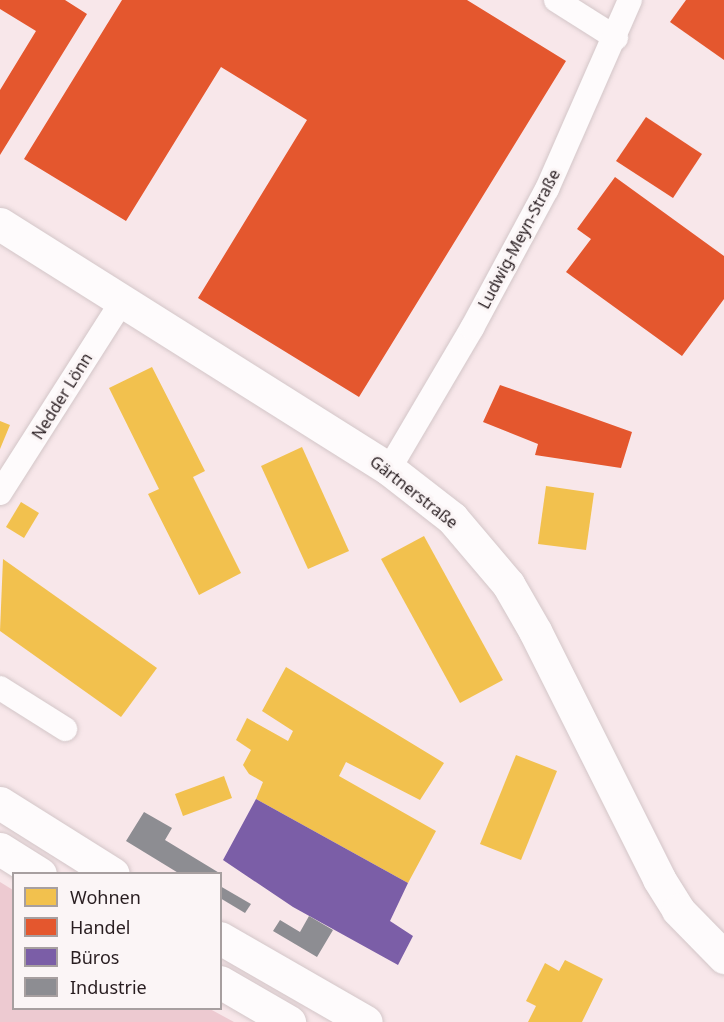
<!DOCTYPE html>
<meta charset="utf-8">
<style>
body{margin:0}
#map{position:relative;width:724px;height:1022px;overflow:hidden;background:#f8e7ea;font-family:"Noto Sans",sans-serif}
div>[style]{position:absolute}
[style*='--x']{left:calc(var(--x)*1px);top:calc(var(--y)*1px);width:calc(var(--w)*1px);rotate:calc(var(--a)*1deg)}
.green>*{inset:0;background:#edcad1}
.homes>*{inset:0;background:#f2c14e}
.shops>*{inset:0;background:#e4572e}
.offices>*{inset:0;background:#7b5ea7}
.industry>*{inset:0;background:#8d8d92}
.roads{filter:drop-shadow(0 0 2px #d3c6c8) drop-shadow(0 0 2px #d3c6c8)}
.street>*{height:24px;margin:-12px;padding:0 12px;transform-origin:12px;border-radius:12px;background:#fefbfc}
.secondary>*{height:33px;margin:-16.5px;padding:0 16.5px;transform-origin:16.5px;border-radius:16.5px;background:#fefbfc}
.highway>*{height:33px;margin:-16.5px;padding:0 16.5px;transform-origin:16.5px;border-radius:16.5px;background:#fefbfc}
span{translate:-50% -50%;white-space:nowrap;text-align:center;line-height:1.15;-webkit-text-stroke:6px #fbf5f6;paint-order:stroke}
.street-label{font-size:16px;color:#281d20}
.legend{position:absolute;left:12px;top:872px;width:210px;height:138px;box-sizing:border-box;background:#fbf5f6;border:2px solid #a79fa0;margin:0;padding:8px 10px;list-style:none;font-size:18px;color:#281d20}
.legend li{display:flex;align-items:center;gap:12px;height:30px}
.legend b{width:30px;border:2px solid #a79fa0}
</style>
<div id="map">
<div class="green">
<i style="clip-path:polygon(0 882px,13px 890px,14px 1008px,210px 1009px,234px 1022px,0 1022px)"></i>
</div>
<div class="homes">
<i style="clip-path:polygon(152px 367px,205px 471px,193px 477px,241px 573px,199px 595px,148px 494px,159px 489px,109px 388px)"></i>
<i style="clip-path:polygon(0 421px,10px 425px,0 449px)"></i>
<i style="clip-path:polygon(302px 447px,349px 551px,308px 569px,261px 466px)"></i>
<i style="clip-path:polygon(546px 486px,594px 493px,586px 550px,538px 544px)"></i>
<i style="clip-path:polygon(21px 502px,39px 513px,24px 538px,6px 527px)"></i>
<i style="clip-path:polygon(424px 536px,503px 680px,460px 703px,381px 559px)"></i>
<i style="clip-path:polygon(3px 559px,157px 668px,121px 717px,0 631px)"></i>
<i style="clip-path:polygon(286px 667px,444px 763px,420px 800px,346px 762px,339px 776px,436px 831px,408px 883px,256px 799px,263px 782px,249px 774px,243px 765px,251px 750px,236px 740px,247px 718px,288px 741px,293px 731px,262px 711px)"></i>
<i style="clip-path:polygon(516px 755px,557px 771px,521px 860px,480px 844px)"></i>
<i style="clip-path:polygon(224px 776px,232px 798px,183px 816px,175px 794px)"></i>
<i style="clip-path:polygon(565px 960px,603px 979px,582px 1022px,528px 1022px,536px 1006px,526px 1001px,545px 963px,559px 971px)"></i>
</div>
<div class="shops">
<i style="clip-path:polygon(0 0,65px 0,87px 14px,0 155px,0 90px,36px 31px,0 9px)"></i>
<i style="clip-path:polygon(122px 0,467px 0,566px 61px,359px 397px,198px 298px,307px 120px,221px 67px,126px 221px,24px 159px)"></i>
<i style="clip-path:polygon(686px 0,724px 0,724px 60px,670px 22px)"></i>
<i style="clip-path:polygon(646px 117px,702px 154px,673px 198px,616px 161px)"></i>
<i style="clip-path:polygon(615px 177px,724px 256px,724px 299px,682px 356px,566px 272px,591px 239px,577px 229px)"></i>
<i style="clip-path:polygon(500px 385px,632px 432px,621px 468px,535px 455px,538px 444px,483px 422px)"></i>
</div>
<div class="offices">
<i style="clip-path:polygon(256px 799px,408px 883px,390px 921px,413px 936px,398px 965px,293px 907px,223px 860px)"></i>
</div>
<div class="industry">
<i style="clip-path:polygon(144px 812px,172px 828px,165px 840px,221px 874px,180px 874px,126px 841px)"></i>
<i style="clip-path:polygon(220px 886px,251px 904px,245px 913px,220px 898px)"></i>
<i style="clip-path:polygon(309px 916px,333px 930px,317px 957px,273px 931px,280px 920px,300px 932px)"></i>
</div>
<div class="roads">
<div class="street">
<i style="--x:556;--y:0;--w:71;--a:32.3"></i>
<i style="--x:389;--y:469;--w:164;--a:-59.5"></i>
<i style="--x:472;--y:328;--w:158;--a:-61.7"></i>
<i style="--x:547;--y:189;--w:206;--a:-66.3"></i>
<i style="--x:0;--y:493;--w:231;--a:-57.5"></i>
<i style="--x:0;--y:688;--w:77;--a:32.2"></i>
</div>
<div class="secondary">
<i style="--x:0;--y:224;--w:460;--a:32.2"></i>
<i style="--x:389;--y:469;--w:80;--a:37.9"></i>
<i style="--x:452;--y:518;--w:87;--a:49.7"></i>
<i style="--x:508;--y:584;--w:54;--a:60.1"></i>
<i style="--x:535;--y:631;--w:277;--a:63.4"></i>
<i style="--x:659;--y:879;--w:36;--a:58"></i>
<i style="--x:678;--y:910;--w:66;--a:45.6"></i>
</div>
<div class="highway">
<i style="--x:0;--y:803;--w:133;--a:32.1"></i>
<i style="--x:0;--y:849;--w:47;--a:32"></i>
<i style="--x:220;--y:938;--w:168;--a:29.9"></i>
<i style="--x:220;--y:982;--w:80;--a:30.1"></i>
</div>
</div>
<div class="street-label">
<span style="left:519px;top:239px;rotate:-62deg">Ludwig-Meyn-Straße</span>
<span style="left:62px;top:396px;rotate:-58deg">Nedder Lönn</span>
<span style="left:414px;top:492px;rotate:38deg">Gärtnerstraße</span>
</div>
<ul class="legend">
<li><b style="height:16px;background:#f2c14e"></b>Wohnen</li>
<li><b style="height:16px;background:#e4572e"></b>Handel</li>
<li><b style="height:16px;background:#7b5ea7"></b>Büros</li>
<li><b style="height:16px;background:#8d8d92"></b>Industrie</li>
</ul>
</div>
